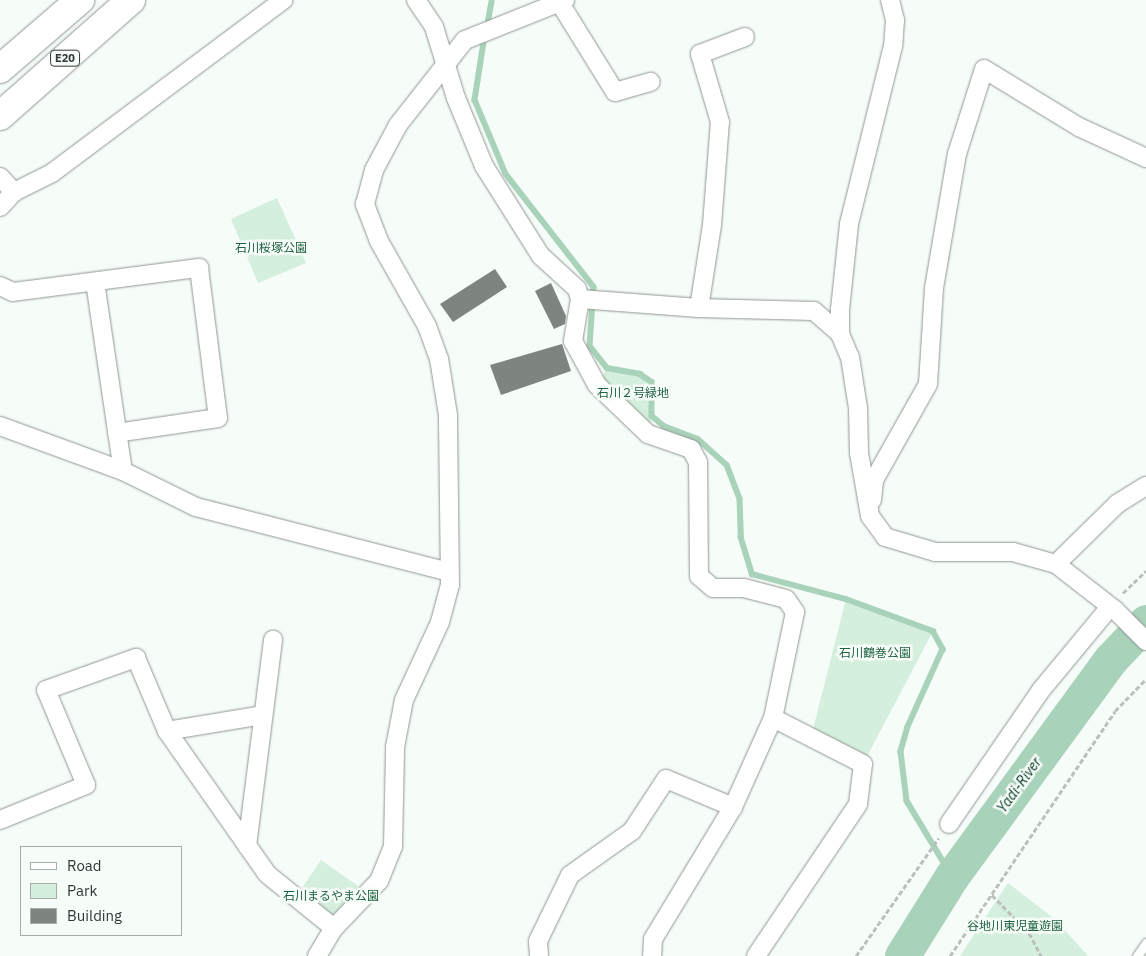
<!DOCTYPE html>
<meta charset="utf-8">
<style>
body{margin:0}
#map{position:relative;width:1146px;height:956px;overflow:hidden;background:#f6fcf8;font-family:"IBM Plex Sans","Noto Sans JP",sans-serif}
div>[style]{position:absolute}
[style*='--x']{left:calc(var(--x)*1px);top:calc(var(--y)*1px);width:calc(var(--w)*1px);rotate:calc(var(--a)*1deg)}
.green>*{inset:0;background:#d4efde}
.stream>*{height:5.5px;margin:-2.75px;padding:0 2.75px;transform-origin:2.75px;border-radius:2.75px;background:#a9d2ba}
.river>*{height:35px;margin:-17.5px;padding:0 17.5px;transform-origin:17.5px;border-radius:17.5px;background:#a9d2ba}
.building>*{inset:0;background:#7e8480}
.path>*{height:3px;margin-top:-1.5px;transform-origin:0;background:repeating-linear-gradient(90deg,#bbc0bc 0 5px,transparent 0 7.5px)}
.roads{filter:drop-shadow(0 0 1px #909692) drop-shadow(0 0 1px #909692)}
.service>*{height:9px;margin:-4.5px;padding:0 4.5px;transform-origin:4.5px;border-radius:4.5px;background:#fff}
.minor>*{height:18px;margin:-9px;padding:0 9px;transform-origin:9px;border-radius:9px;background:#fff}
.motorway>*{height:28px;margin:-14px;padding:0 14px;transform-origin:14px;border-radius:14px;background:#fff}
span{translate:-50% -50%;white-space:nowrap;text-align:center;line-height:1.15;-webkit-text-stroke:5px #f6fcf8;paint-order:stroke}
.shield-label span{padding:1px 4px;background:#f6fcf8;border:1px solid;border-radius:4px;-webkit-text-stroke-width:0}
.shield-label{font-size:11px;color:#343635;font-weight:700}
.park-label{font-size:12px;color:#1f6142}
.water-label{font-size:14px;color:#00351e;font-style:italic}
.legend{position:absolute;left:20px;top:846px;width:162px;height:90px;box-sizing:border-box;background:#f6fcf8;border:1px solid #a8adaa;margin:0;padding:6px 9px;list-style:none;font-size:15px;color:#343635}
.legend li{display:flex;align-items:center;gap:10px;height:25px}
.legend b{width:25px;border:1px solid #a8adaa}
</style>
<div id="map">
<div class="green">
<i style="clip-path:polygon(277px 198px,306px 263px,258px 283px,231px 219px)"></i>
<i style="clip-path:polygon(607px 368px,640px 374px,652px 382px,652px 416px,648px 434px,597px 385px)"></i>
<i style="clip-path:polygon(846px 599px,933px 631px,863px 764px,811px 737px)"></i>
<i style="clip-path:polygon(321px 860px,368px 893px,334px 928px,296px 897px)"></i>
<i style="clip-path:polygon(1008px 883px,1056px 920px,1088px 956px,960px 956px)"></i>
</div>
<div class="stream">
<i style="--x:487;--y:27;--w:27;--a:-80"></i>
<i style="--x:485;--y:36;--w:65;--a:98.9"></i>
<i style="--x:475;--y:100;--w:80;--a:67.3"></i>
<i style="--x:506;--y:174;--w:143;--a:52.1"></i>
<i style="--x:594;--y:287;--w:59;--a:93.9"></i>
<i style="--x:590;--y:346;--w:28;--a:52"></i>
<i style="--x:607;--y:368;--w:34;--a:10"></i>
<i style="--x:640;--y:374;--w:14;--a:34"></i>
<i style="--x:652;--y:382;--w:34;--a:90"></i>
<i style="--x:652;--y:416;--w:16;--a:40"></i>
<i style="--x:664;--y:426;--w:36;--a:21"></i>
<i style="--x:698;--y:439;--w:39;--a:42"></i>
<i style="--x:727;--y:465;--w:36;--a:69"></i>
<i style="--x:740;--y:499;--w:38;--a:88"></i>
<i style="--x:741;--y:537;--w:39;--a:73"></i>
<i style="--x:752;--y:574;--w:97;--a:14.9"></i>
<i style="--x:846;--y:599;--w:93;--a:20.2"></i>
<i style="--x:933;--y:631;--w:21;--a:61"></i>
<i style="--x:943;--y:649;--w:85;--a:114.2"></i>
<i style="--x:908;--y:727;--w:26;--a:106"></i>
<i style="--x:901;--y:752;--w:49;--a:83"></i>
<i style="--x:907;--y:801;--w:87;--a:59"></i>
</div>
<div class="river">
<i style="--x:902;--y:956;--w:94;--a:-58"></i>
<i style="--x:952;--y:876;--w:269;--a:-53.8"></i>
<i style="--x:1111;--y:659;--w:51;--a:-46.6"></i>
</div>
<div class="building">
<i style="clip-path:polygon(495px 269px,507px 287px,453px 322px,440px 304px)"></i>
<i style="clip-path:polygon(551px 283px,566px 316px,565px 324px,554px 329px,535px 291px)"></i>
<i style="clip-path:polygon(562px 344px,571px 371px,501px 395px,490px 365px)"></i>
</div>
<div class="path">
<i style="--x:1123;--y:593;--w:32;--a:-44"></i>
<i style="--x:992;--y:895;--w:53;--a:45.8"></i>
<i style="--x:1029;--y:933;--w:26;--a:62"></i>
<i style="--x:856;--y:956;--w:144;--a:-54.9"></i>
<i style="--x:950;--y:956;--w:295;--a:-56"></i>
<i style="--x:1115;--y:711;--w:45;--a:-45.9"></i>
</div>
<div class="roads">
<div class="service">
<i style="--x:1137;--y:956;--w:16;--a:-55"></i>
</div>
<div class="minor">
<i style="--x:416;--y:0;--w:32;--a:56"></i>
<i style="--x:434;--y:27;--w:74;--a:72.8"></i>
<i style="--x:456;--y:98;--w:74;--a:67.6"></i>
<i style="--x:484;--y:166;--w:107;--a:57.7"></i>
<i style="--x:541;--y:256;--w:49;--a:42.5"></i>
<i style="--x:577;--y:289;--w:10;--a:73"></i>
<i style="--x:580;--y:299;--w:43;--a:99.5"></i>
<i style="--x:573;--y:341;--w:50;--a:61.4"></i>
<i style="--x:597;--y:385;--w:71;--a:43.9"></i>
<i style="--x:648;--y:434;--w:46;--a:19.2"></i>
<i style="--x:691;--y:449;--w:15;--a:62"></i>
<i style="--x:698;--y:462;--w:114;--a:89.5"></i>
<i style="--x:699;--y:576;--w:18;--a:41"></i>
<i style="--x:713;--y:588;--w:31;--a:0"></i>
<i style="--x:744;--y:588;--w:43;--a:14.7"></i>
<i style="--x:786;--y:599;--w:16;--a:55"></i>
<i style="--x:795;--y:612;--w:108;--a:101.7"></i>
<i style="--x:773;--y:718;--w:98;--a:114.2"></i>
<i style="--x:733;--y:807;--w:154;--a:121.2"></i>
<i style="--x:653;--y:939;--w:17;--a:93"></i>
<i style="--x:558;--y:0;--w:108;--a:58.2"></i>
<i style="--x:615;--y:92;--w:37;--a:-16"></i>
<i style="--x:890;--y:0;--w:21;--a:76"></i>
<i style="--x:895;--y:20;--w:26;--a:94"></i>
<i style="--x:893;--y:46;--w:183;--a:103.9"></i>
<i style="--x:849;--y:224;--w:85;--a:96"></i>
<i style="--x:840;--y:309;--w:25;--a:90"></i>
<i style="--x:840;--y:334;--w:25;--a:67"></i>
<i style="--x:850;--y:357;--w:52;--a:81.1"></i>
<i style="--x:858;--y:408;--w:45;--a:88.7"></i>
<i style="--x:859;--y:453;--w:64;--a:80.1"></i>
<i style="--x:870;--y:516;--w:26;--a:54"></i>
<i style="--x:885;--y:537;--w:52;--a:16.7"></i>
<i style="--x:935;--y:552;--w:78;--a:0"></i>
<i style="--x:1013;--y:552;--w:45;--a:15.6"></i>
<i style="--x:1056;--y:564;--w:75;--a:37.9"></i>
<i style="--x:1115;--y:610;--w:44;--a:45"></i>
<i style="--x:0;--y:177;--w:21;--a:47"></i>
<i style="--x:0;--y:207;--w:21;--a:-47"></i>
<i style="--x:14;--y:192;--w:42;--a:-26.6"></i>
<i style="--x:52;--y:173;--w:289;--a:-36.8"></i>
<i style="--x:95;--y:282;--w:191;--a:81.6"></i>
<i style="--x:0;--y:286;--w:14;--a:25"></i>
<i style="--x:13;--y:292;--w:188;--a:-7.4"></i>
<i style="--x:199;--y:268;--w:151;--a:82.8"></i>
<i style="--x:218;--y:418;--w:102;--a:171.6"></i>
<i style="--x:580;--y:299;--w:119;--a:4.3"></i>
<i style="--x:699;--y:308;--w:115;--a:1.5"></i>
<i style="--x:814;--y:311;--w:35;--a:41"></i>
<i style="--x:699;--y:308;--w:84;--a:-81.1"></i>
<i style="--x:712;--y:225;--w:103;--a:-85.6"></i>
<i style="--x:720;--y:122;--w:71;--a:-106.4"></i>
<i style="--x:700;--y:54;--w:48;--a:-20.7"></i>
<i style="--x:0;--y:426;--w:131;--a:20.1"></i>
<i style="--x:123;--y:471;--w:81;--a:26.3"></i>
<i style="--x:196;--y:507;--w:261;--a:14.4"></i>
<i style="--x:872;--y:500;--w:20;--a:-84"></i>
<i style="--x:874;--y:480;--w:110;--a:-60.6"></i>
<i style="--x:928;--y:384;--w:96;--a:-86.4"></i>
<i style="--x:934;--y:288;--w:136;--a:-80.3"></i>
<i style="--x:957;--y:154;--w:89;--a:-72.4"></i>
<i style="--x:984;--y:69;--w:111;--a:31.4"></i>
<i style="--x:1079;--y:127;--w:74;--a:24.8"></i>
<i style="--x:1056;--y:564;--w:86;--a:-44.5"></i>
<i style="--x:1117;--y:504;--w:34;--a:-32"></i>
<i style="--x:167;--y:731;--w:97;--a:-9.5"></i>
<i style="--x:0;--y:820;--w:93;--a:-22.1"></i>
<i style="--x:86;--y:785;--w:103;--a:-112.8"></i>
<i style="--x:46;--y:690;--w:96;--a:-19.6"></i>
<i style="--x:136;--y:658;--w:79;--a:67"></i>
<i style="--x:167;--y:731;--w:174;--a:55"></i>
<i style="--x:267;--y:874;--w:86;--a:38.9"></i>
<i style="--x:949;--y:824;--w:163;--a:-55.5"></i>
<i style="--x:1041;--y:690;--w:108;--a:-50.3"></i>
<i style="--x:247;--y:846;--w:208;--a:-82.8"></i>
<i style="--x:317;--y:956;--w:33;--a:-59"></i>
<i style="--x:334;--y:928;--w:65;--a:-46.2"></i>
<i style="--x:379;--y:881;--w:38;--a:-68"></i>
<i style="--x:393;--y:846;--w:99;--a:-88.8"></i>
<i style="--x:395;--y:747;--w:48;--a:-79.2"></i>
<i style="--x:404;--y:700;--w:86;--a:-65.2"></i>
<i style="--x:440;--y:622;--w:38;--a:-75"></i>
<i style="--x:450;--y:585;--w:170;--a:-90.7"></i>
<i style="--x:448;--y:415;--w:57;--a:-99.1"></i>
<i style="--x:439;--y:359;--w:35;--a:-110"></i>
<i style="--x:427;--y:326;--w:98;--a:-119.5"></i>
<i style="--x:379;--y:241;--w:40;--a:-111"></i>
<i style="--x:365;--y:204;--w:35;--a:-75"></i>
<i style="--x:374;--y:170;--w:51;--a:-61.9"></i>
<i style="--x:398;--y:125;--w:108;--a:-51.8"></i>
<i style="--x:465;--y:40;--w:108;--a:-21.8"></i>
<i style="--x:539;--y:956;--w:15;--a:-94"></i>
<i style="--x:538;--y:941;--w:73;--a:-64.1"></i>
<i style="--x:570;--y:875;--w:76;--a:-35.4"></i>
<i style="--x:632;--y:831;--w:62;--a:-56.8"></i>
<i style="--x:666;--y:779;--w:73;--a:22.7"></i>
<i style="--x:756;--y:956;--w:183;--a:-56.1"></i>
<i style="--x:858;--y:804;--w:40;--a:-82.9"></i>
<i style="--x:863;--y:764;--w:101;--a:-152.9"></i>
</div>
<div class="motorway">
<i style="--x:0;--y:69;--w:106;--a:-40.8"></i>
<i style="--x:0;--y:116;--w:175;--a:-41.5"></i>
</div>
</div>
<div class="shield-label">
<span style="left:65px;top:58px">E20</span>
</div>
<div class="park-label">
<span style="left:271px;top:248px">石川桜塚公園</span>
<span style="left:633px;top:393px">石川２号緑地</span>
<span style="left:875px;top:653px">石川鶴巻公園</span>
<span style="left:331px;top:896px">石川まるやま公園</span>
<span style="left:1015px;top:926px">谷地川東児童遊園</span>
</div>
<div class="water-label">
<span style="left:1019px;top:785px;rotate:-54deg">Yadi-River</span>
</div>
<ul class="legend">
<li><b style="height:6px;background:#fff"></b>Road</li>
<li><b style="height:14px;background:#d4efde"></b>Park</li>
<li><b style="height:14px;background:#7e8480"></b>Building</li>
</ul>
</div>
